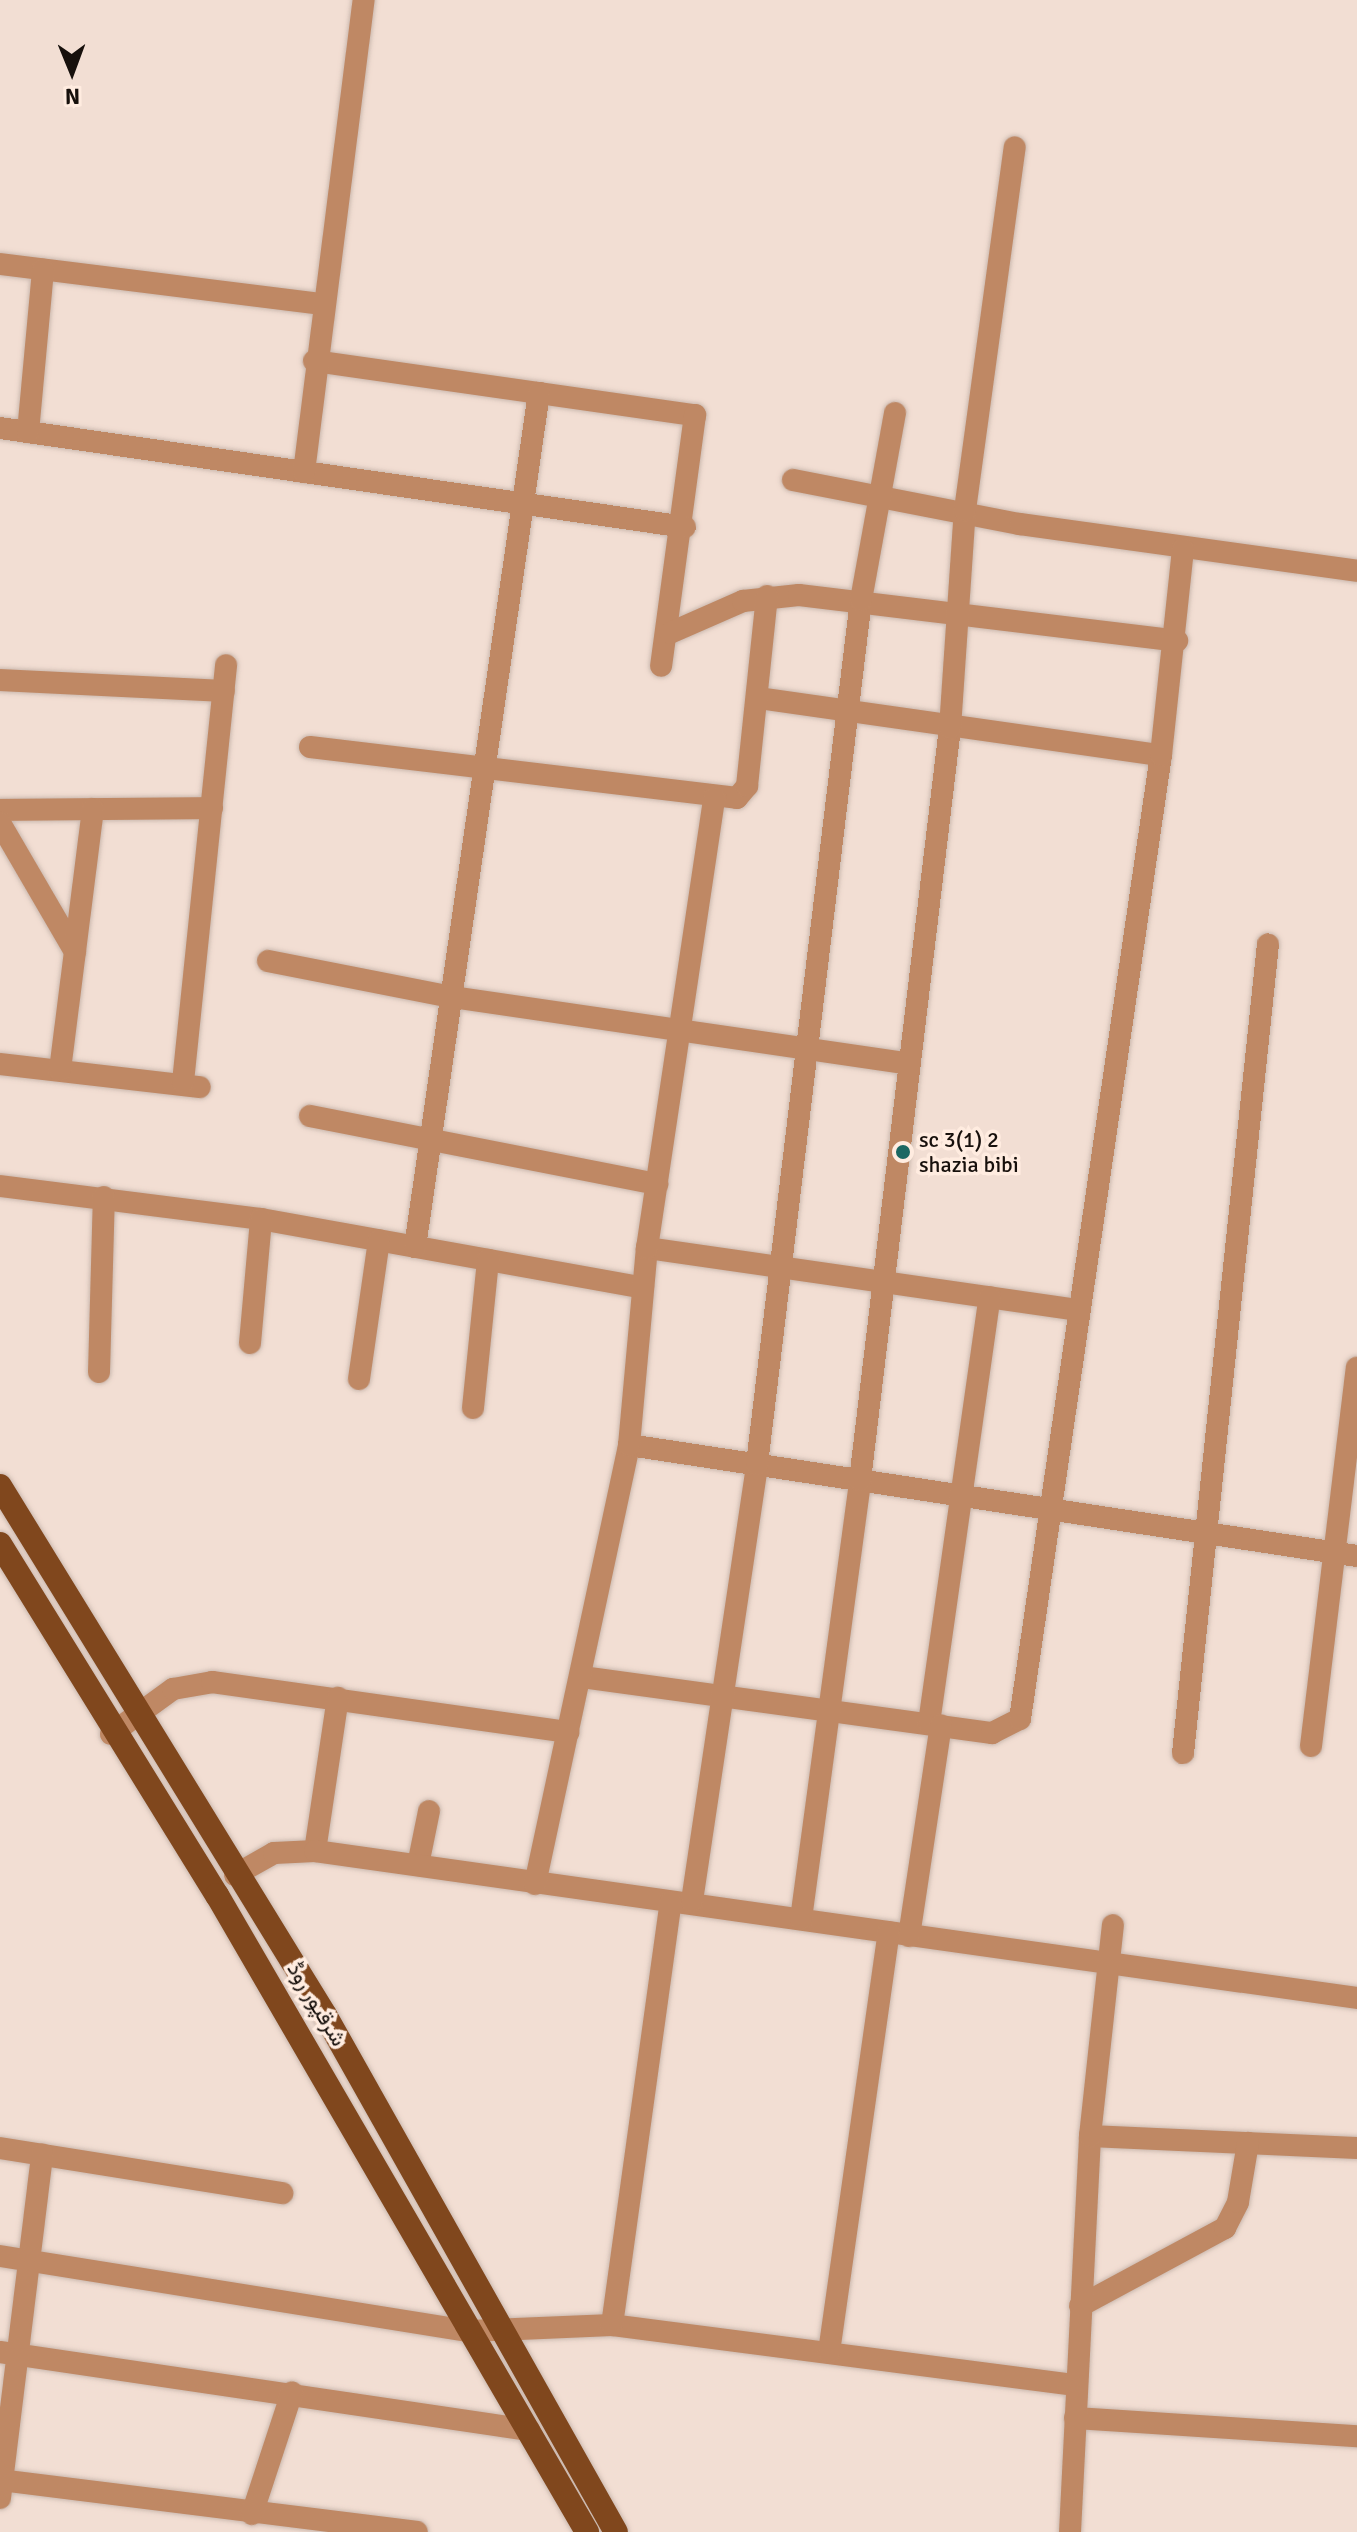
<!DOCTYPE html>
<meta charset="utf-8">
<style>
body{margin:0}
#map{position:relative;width:1357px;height:2532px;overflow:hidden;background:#f2ded3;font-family:Signika,Vazirmatn,sans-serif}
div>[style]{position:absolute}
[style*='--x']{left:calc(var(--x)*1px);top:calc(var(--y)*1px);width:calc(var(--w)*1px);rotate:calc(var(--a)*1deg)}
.roads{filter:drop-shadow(0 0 2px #cbb9af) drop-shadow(0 0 2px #cbb9af)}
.minor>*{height:22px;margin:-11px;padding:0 11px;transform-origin:11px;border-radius:11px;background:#bf8864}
.major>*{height:24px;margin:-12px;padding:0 12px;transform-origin:12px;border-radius:12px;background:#80471d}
.dots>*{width:22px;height:22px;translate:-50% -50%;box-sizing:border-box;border:4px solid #ffece0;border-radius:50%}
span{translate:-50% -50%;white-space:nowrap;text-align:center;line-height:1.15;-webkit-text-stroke:7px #ffece0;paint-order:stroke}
.poi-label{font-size:22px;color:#17100c}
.left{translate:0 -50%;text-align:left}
.street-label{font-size:22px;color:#17100c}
.north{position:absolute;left:32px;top:32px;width:80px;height:80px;-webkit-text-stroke:6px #ffece0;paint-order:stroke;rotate:179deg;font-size:22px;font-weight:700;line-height:32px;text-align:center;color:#17100c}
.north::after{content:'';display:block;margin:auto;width:28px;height:36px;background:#17100c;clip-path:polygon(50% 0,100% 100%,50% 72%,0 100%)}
</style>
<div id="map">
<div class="roads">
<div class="minor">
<i style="--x:0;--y:264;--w:324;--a:7.1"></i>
<i style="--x:314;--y:361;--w:385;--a:8.1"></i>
<i style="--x:695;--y:415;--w:253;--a:97.7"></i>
<i style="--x:0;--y:428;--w:692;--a:8.22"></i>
<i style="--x:28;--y:432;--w:163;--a:-84.7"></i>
<i style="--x:304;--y:472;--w:476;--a:-82.8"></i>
<i style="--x:793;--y:480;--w:231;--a:11"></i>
<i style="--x:1020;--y:524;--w:340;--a:7.9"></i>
<i style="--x:670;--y:633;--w:80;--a:-23.7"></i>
<i style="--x:743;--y:601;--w:56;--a:-6.1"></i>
<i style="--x:799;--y:595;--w:381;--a:6.9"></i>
<i style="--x:0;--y:680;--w:224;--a:2.8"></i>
<i style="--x:758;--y:698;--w:407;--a:8.1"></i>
<i style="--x:310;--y:747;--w:430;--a:6.8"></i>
<i style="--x:737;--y:798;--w:16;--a:-50"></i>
<i style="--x:747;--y:786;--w:191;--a:-84"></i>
<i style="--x:0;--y:810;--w:212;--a:-0.5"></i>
<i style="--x:0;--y:823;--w:149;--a:59.8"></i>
<i style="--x:268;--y:961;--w:187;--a:11.1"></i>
<i style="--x:452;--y:997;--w:460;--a:8.3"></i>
<i style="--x:0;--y:1064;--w:201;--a:6.6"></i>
<i style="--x:60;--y:1070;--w:263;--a:-82.8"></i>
<i style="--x:183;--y:1082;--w:419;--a:-84.1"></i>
<i style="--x:310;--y:1116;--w:354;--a:11.1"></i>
<i style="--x:0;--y:1186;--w:263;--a:7.2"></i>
<i style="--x:261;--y:1219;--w:388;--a:10.2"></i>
<i style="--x:415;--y:1247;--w:863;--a:-81.74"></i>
<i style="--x:647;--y:1248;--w:434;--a:8.2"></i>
<i style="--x:250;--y:1343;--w:124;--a:-84.9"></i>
<i style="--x:99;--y:1372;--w:175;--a:-88.4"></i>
<i style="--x:359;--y:1379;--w:140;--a:-81.8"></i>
<i style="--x:473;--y:1408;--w:149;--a:-84.2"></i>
<i style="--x:629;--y:1445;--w:736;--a:8.67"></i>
<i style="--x:582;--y:1677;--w:414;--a:7.8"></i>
<i style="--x:992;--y:1733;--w:31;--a:-27"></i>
<i style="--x:1020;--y:1719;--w:974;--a:-81.68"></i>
<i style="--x:1161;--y:755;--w:207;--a:-83.9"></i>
<i style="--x:929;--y:1723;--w:430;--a:-81.9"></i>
<i style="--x:111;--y:1734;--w:77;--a:-36"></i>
<i style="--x:173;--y:1689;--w:40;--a:-10"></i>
<i style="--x:212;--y:1682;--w:360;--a:8"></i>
<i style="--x:1311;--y:1746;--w:381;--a:-83.1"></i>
<i style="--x:1183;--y:1753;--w:813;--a:-84"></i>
<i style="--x:315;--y:1851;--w:155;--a:-81.5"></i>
<i style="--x:418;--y:1865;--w:55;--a:-78.5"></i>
<i style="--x:235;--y:1875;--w:45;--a:-29.4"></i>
<i style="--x:274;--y:1853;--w:41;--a:-2.8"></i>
<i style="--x:315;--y:1851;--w:1052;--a:8.03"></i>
<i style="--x:535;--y:1884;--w:449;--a:-77.9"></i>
<i style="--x:629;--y:1445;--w:198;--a:-84.8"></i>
<i style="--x:647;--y:1248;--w:455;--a:-81.5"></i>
<i style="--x:692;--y:1901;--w:442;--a:-81.5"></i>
<i style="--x:757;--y:1464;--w:870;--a:-83.14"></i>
<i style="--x:861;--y:600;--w:190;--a:-79.7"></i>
<i style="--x:801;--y:1919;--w:443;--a:-82.3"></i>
<i style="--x:860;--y:1480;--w:757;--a:-83.18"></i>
<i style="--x:950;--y:728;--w:219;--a:-86.1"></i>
<i style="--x:965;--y:510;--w:366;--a:-82.2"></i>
<i style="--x:909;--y:1936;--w:213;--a:-81.4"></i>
<i style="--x:1090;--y:2136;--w:267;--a:2.6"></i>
<i style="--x:0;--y:2148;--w:286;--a:9.1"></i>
<i style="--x:0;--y:2256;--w:476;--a:9.1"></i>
<i style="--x:470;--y:2331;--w:142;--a:-2.4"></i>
<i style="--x:612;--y:2325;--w:468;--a:7.4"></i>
<i style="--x:1080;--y:2306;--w:165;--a:-28.3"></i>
<i style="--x:1225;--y:2228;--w:29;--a:-63"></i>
<i style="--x:1238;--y:2202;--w:60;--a:-80.4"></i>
<i style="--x:612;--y:2325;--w:427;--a:-82.1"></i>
<i style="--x:0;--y:2352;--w:535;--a:8.39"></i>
<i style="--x:829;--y:2352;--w:424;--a:-81.9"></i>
<i style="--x:1075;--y:2418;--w:283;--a:3.7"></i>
<i style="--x:0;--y:2480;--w:420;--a:7.1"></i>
<i style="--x:0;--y:2498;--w:346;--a:-83"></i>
<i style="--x:252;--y:2514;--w:128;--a:-71.8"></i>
<i style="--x:1070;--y:2532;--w:397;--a:-87.1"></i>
<i style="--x:1090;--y:2136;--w:212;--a:-83.8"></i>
</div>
<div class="major">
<i style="--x:0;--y:1486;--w:621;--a:58.43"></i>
<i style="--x:325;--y:2015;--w:593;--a:60.63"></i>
<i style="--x:0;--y:1544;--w:413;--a:58.3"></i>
<i style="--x:217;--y:1895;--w:737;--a:59.85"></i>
</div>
</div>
<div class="dots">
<i style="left:903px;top:1152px;background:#1c6863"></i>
</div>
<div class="poi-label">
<span class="left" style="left:919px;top:1152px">sc 3(1) 2<br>shazia bibi</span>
</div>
<div class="street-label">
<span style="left:317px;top:2004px;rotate:59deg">شرقپور روڈ</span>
</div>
<div class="north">N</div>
</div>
